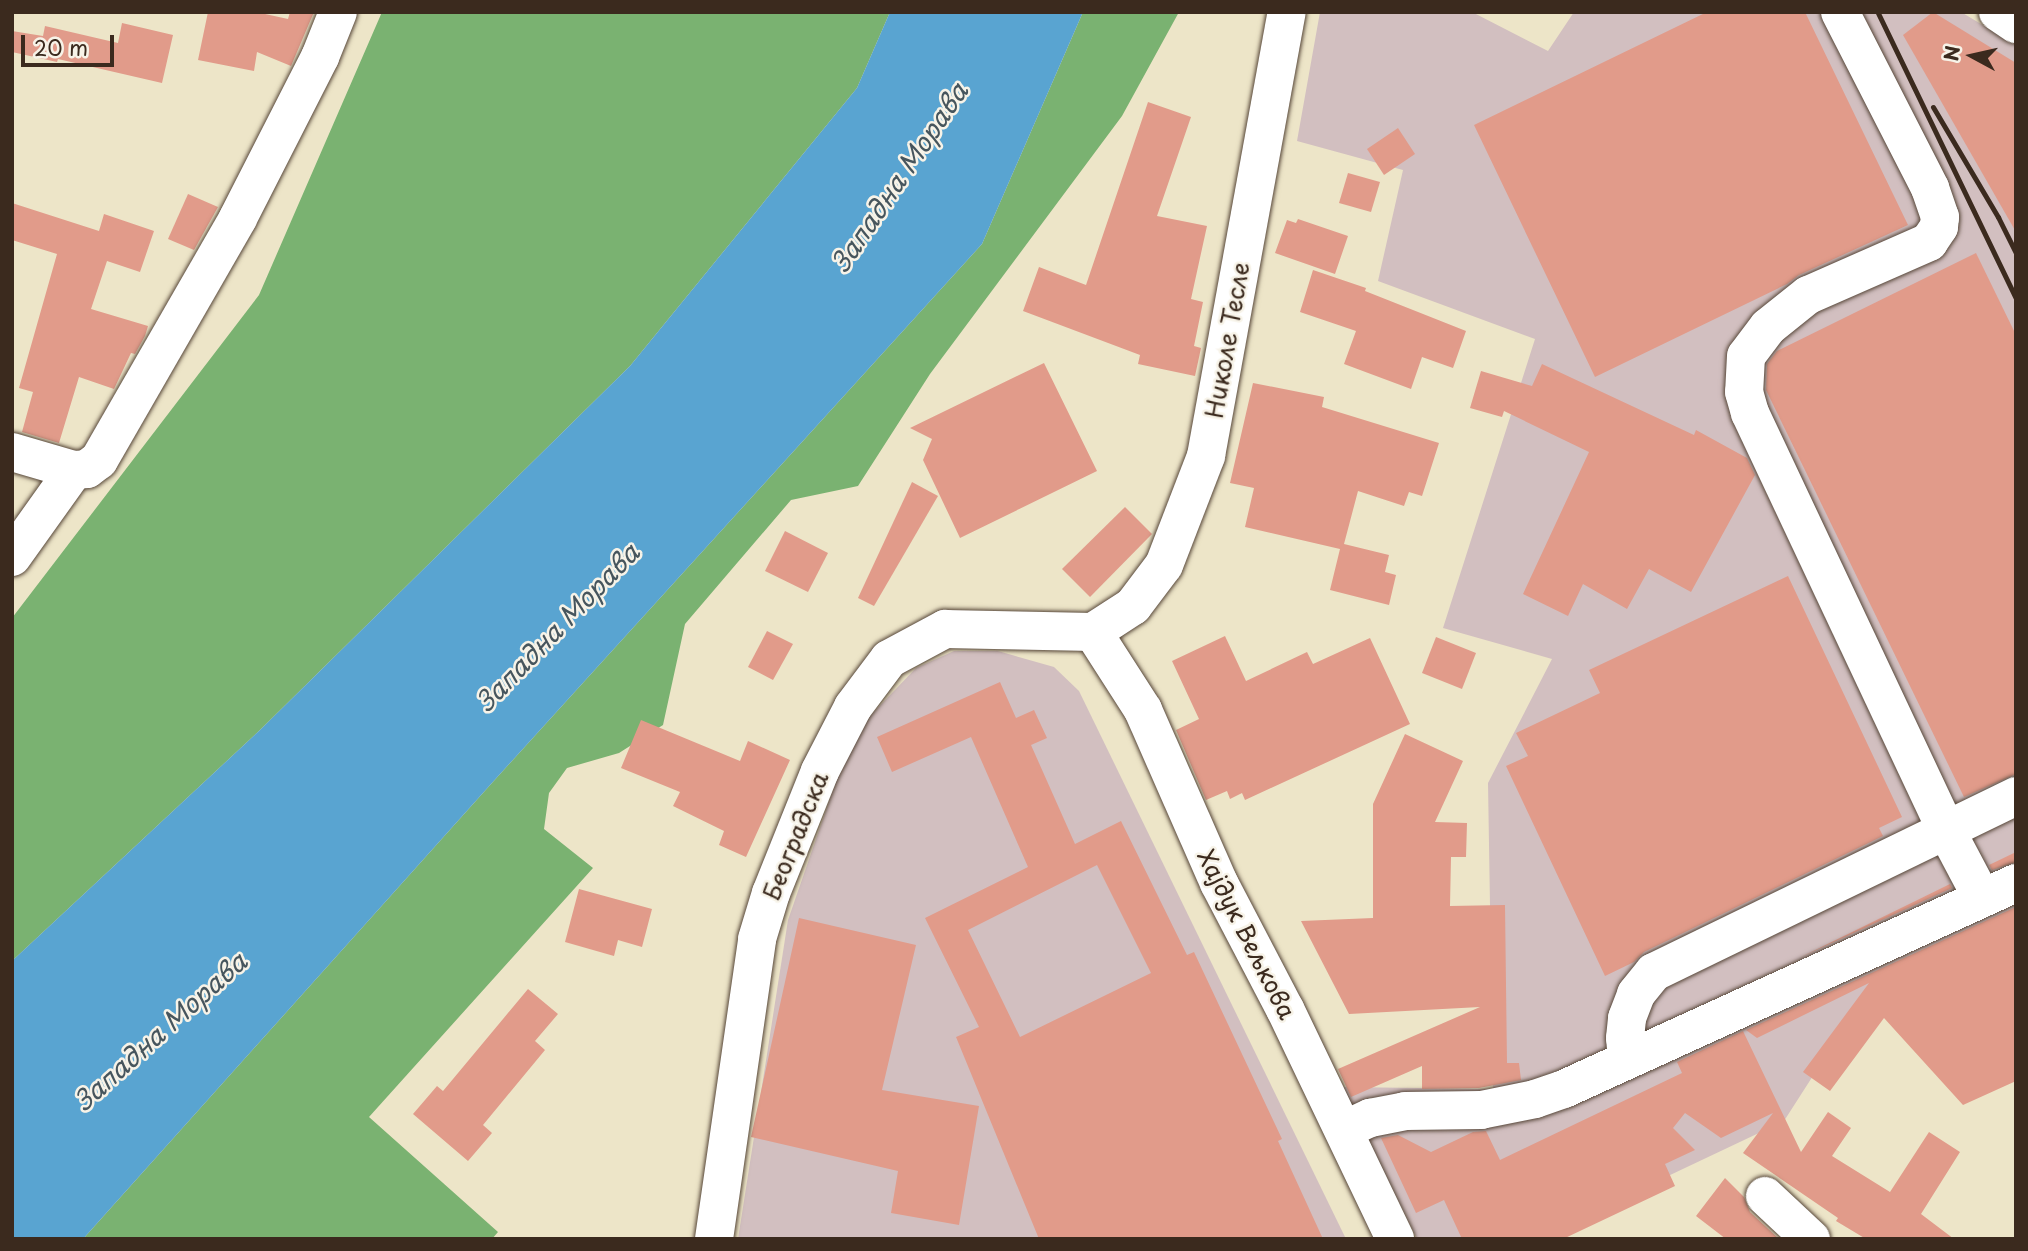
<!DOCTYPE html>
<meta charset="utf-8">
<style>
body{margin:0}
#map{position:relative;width:2028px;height:1251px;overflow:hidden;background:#ede5c8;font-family:"Playpen Sans",sans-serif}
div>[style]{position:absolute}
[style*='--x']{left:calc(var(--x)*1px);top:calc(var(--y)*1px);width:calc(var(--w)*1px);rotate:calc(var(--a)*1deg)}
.industrial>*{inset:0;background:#d2bfc0}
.forest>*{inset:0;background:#7ab271}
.water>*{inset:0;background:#59a4d1}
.building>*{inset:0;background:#e19b8a}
.roads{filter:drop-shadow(0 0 2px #564638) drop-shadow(0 0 2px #564638)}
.minor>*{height:38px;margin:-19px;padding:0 19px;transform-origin:19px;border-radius:19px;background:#fff}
.rail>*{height:5px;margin:-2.5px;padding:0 2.5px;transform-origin:2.5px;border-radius:2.5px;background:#3b2a1e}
span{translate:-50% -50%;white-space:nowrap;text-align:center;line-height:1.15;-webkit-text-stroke:5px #f7f3e8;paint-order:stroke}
.street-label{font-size:24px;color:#3b2a1e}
.water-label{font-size:26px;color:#46555d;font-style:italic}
.frame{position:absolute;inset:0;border:14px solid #3b2a1e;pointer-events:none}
.north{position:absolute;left:1937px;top:21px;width:70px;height:70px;-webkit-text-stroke:5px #f7f3e8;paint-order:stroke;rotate:278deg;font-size:19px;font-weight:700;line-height:28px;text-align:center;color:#3b2a1e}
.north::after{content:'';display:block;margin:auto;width:24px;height:32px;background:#3b2a1e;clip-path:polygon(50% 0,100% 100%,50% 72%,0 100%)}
.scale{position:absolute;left:21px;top:35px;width:93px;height:32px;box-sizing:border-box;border:4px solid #3b2a1e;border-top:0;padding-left:9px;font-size:21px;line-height:24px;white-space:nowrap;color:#3b2a1e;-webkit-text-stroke:5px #f7f3e8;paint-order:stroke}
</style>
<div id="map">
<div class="industrial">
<i style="clip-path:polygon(1320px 12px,1472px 12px,1548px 51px,1574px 12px,1961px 12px,2016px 45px,2016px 986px,1861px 1001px,1784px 1121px,1535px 1239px,1417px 1239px,1343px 1087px,1493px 1089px,1488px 783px,1552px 659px,1443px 628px,1535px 339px,1378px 281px,1403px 170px,1297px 141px)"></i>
<i style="clip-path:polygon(954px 651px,998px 651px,1054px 667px,1079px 691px,1346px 1239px,738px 1239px,788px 920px,842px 764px,870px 716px,916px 668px)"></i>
</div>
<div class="forest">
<i style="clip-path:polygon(382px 12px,890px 12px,857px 88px,630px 366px,260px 730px,12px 961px,12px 618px,259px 295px)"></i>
<i style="clip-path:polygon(1083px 12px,1179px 12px,1122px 116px,930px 374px,858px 486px,791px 500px,685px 624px,663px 725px,619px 753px,567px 768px,549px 793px,544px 829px,593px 868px,369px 1117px,498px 1232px,492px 1239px,83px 1239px,491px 784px,982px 244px)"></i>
</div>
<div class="water">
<i style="clip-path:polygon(890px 12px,1083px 12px,982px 244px,491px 784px,83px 1239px,12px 1239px,12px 961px,260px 730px,630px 366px,857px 88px)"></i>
</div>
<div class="building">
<i style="clip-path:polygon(208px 12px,256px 12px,288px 19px,290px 12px,314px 12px,291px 66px,257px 52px,254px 71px,198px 60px)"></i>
<i style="clip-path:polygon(1707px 12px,1805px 12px,1908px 225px,1799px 275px,1787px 284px,1595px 377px,1474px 125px)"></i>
<i style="clip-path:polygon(1933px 12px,2016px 63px,2016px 232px,1903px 35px)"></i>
<i style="clip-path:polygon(122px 23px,173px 35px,162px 83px,58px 59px,57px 62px,12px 52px,12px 31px,43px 36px,45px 26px,118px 43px)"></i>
<i style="clip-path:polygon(1148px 102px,1191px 117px,1157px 216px,1207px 226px,1191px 299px,1203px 302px,1194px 346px,1201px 348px,1195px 376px,1138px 364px,1140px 355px,1023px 311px,1039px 267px,1086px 285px)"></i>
<i style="clip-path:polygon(1398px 128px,1415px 154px,1384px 175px,1367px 149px)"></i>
<i style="clip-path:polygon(1348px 173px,1380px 182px,1371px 212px,1339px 203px)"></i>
<i style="clip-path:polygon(188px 194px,218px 207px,194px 250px,168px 239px)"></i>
<i style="clip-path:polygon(12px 203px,99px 231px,104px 214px,154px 231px,140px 272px,107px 261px,91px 309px,148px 326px,145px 336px,135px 354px,131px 353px,114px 389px,79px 377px,59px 443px,22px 432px,33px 392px,19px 388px,57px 254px,12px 240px)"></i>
<i style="clip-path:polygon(1298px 219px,1348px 236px,1335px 274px,1275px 253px,1287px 220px,1296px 223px)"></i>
<i style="clip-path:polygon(1976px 253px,2016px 335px,2016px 774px,1964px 797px,1766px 390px,1767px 364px,1777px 351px)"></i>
<i style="clip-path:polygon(1313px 270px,1366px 288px,1365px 291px,1466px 331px,1453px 368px,1422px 357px,1411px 389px,1344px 364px,1356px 331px,1300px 312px)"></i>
<i style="clip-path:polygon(1044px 363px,1097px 471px,960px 538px,923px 460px,932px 439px,910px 428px)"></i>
<i style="clip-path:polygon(1542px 364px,1694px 435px,1696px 430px,1747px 458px,1755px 475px,1691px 592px,1649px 569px,1627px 609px,1583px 584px,1568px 616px,1523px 594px,1589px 452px,1504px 411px,1502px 417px,1470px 408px,1481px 371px,1532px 386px)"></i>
<i style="clip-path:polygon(1253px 383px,1324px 397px,1322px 407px,1439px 443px,1422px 496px,1409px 492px,1404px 506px,1358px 491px,1344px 544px,1389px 555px,1385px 572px,1396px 575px,1389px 605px,1330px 590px,1340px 549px,1245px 527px,1254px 488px,1230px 483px)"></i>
<i style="clip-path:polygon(912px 482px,938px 496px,874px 606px,858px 598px)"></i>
<i style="clip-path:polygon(1125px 507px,1152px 534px,1090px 597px,1062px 569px)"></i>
<i style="clip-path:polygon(785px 531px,828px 553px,808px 592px,765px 571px)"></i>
<i style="clip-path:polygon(1788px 576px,1902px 817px,1879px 828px,1883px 836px,1644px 952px,1634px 962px,1605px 976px,1506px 766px,1528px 756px,1516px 733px,1600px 693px,1589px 670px)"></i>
<i style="clip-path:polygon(767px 631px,793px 644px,773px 680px,748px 667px)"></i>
<i style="clip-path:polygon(1225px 636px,1246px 681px,1307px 652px,1313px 664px,1370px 638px,1410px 724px,1245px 800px,1242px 793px,1230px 799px,1227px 791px,1206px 800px,1176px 730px,1199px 719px,1172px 661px)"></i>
<i style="clip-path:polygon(1436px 637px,1476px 653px,1462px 689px,1422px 673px)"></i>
<i style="clip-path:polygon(evenodd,1000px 682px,1016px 718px,1034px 710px,1047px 738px,1031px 745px,1075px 844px,1121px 821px,1187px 955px,1194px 952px,1282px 1139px,1278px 1141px,1323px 1239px,1039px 1239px,956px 1037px,979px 1027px,925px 918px,1028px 867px,971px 737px,892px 772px,877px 737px,1000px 682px,1097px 865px,1151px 973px,1020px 1037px,968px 930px,1097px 865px)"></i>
<i style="clip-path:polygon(641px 720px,740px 761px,748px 741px,790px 760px,746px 857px,719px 845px,724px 831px,673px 806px,680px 792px,621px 768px)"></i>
<i style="clip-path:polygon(1405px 734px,1463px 761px,1435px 822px,1467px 823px,1466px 857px,1451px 857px,1450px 906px,1505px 905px,1507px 1063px,1519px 1063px,1521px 1080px,1479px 1088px,1422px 1089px,1422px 1066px,1351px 1097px,1338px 1069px,1480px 1007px,1349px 1014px,1301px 921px,1373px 918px,1373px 804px)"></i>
<i style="clip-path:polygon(2016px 852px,2016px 862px,1992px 870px,1989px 865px)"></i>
<i style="clip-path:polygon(1950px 884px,1952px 888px,1799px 958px)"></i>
<i style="clip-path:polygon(579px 889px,652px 909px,642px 947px,618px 940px,614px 956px,565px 942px)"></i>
<i style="clip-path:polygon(2016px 907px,2016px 1081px,1963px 1105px,1884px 1018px,1830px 1091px,1803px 1072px,1869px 983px,1757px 1038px,1746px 1030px)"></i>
<i style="clip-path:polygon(799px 918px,916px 945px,882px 1090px,979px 1106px,959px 1225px,891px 1213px,898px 1171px,751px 1137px)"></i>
<i style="clip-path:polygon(528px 989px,558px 1014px,535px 1041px,545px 1050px,483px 1125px,492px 1133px,468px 1161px,413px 1114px,437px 1086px,443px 1091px)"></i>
<i style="clip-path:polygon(1743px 1031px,1801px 1152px,1828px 1112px,1851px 1128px,1832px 1156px,1890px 1192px,1929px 1132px,1960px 1152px,1921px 1214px,1954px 1239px,1866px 1239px,1836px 1221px,1838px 1218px,1743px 1153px,1773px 1113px,1721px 1138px,1685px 1113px,1673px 1128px,1695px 1150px,1665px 1164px,1675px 1186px,1563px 1239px,1462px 1239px,1444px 1200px,1416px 1213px,1381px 1138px,1398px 1135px,1431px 1152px,1473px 1132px,1486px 1131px,1500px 1160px,1682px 1073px,1677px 1062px)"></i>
<i style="clip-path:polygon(1725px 1178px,1744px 1197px,1750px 1212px,1779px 1239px,1726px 1239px,1696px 1216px)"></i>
</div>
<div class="roads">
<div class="minor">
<i style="--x:1840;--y:12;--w:198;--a:62.9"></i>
<i style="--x:1930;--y:188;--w:31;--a:71"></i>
<i style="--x:1940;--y:217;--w:10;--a:96"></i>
<i style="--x:1939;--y:227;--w:18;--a:124"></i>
<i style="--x:1929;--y:242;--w:132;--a:156.3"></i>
<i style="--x:1808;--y:295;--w:51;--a:141.3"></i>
<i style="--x:1768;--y:327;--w:36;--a:127"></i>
<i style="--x:1746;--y:356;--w:36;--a:93"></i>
<i style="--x:1744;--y:392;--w:22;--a:74"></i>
<i style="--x:1750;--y:413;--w:461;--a:64.8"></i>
<i style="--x:1946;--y:830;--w:77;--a:62.1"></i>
<i style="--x:1998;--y:12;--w:22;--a:34"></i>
<i style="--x:12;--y:452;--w:65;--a:16.2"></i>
<i style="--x:12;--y:557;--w:107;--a:-54.5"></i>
<i style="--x:74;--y:470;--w:13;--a:-4"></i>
<i style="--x:87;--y:469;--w:15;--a:-37"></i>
<i style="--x:99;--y:460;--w:279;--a:-60.1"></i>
<i style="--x:238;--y:218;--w:181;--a:-63"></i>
<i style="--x:320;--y:57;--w:48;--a:-68.2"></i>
<i style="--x:1093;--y:632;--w:93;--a:57.3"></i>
<i style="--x:1143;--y:710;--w:189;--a:66.3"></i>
<i style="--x:1219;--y:883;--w:142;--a:62.4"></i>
<i style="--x:1285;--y:1009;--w:255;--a:64.4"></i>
<i style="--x:1093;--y:632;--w:48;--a:-33"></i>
<i style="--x:1133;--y:606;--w:51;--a:-52.9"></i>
<i style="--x:1164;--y:565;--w:117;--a:-68.9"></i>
<i style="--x:1206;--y:456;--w:451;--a:-79.7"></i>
<i style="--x:1627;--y:1060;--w:22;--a:-95"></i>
<i style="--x:1625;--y:1038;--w:20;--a:-84"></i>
<i style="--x:1627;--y:1018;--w:26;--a:-69"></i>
<i style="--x:1636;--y:994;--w:28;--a:-51"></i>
<i style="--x:1654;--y:972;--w:403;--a:-25.9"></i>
<i style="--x:1344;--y:1130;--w:29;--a:-25"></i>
<i style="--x:1370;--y:1118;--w:36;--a:-11"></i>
<i style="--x:1405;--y:1111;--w:76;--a:-0.8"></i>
<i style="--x:1481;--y:1110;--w:55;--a:-11.5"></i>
<i style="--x:1535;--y:1099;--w:31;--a:-19"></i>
<i style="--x:1564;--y:1089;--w:497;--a:-24.5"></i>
<i style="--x:1765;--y:1196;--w:63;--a:43.1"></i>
<i style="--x:714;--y:1239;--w:303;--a:-81.8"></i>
<i style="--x:757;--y:939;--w:48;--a:-73.1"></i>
<i style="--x:771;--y:893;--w:131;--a:-68.1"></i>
<i style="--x:820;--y:771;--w:72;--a:-62.7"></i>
<i style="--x:853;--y:707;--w:60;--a:-53.1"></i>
<i style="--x:889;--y:659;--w:64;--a:-28.2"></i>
<i style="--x:945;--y:629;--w:148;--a:1.2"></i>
</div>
</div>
<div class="rail">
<i style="--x:1878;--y:13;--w:317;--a:64.2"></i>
<i style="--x:1933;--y:107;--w:128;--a:59.4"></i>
<i style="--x:1998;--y:217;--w:40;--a:63.4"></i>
</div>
<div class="street-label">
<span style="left:1227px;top:340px;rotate:-80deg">Николе Тесле</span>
<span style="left:795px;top:836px;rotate:-68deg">Београдска</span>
<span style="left:1247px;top:934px;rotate:63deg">Хајдук Вељкова</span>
</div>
<div class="water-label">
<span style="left:899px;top:177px;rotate:-56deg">Западна Морава</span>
<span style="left:557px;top:627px;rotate:-46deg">Западна Морава</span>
<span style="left:160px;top:1031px;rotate:-42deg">Западна Морава</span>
</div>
<div class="frame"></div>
<div class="north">N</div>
<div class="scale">20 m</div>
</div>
